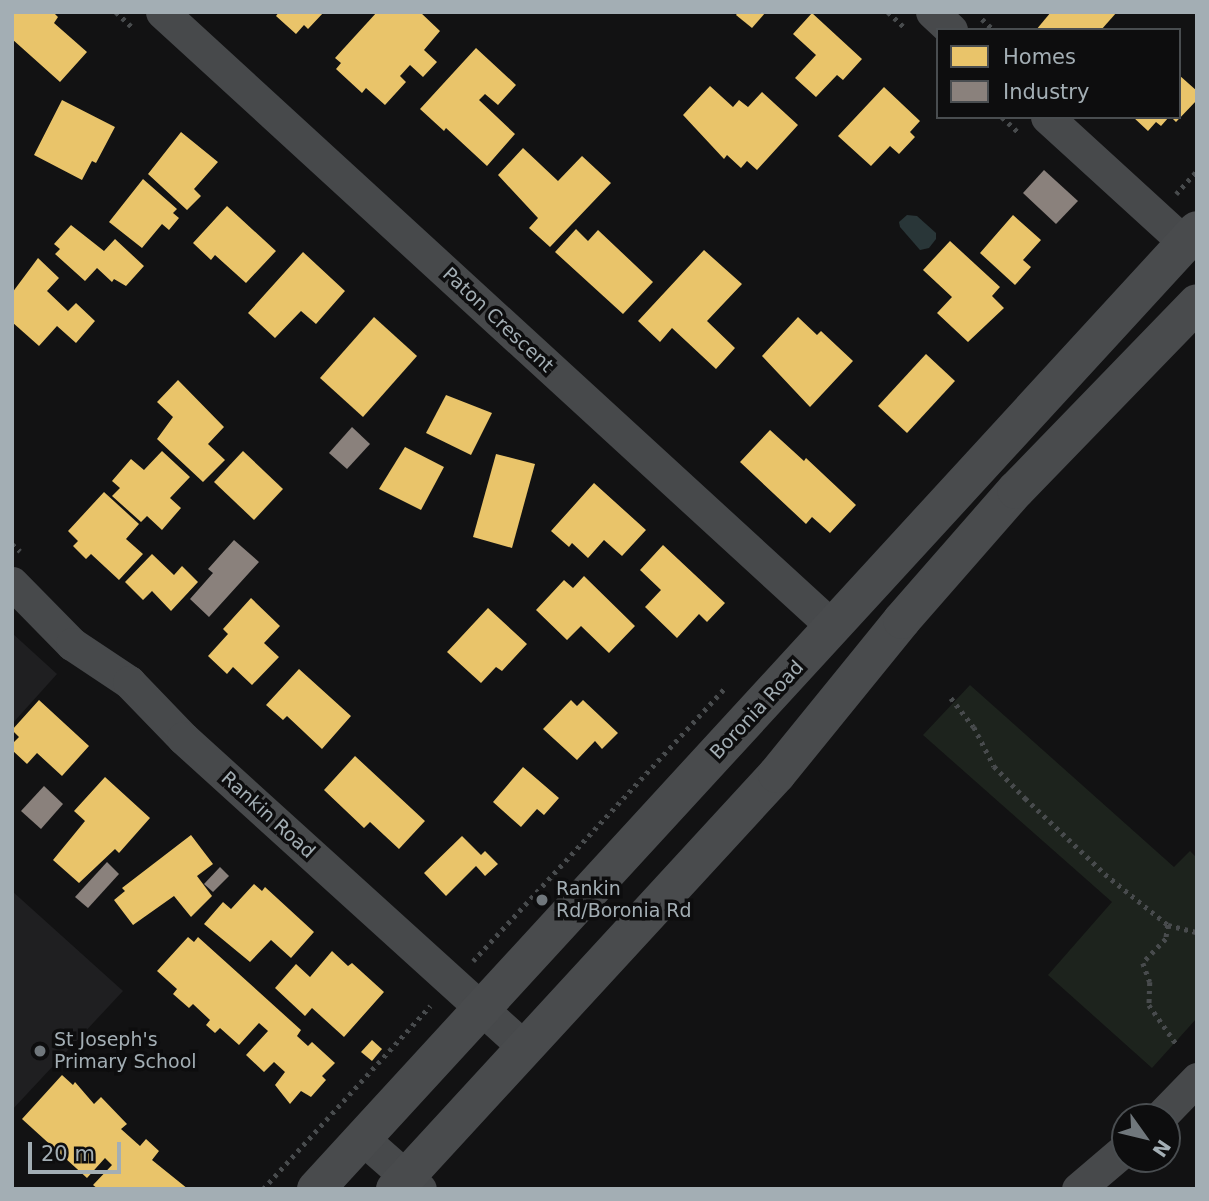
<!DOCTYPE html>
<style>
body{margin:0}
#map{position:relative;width:1209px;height:1201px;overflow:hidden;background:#121213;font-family:"DejaVu Sans",sans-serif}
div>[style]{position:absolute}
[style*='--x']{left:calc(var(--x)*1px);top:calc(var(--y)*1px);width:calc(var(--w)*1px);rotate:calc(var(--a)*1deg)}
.built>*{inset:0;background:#1f1f21}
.green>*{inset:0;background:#1d231d}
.water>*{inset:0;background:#293638}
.homes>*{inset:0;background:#e9c46a}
.industry>*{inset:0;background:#8a817c}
.path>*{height:4.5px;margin-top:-2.25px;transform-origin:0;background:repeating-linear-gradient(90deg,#484b4d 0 3.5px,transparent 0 8.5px)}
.minor>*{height:33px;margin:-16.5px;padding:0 16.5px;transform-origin:16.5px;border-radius:16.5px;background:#47494b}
.major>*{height:38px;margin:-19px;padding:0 19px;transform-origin:19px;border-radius:19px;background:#494b4d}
.dots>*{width:19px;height:19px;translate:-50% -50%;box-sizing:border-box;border:4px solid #0d0d0e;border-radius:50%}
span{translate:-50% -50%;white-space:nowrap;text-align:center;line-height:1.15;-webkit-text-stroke:7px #0d0d0e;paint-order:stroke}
.street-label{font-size:19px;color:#a3aeb4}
.poi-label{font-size:19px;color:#a3aeb4}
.left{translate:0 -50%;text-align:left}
.frame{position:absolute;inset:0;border:14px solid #a3aeb4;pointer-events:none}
.legend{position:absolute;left:936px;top:28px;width:245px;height:91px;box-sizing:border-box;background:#0d0d0e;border:2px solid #494d50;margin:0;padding:9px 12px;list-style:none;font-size:21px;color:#a3aeb4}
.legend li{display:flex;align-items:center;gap:14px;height:35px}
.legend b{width:35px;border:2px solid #494d50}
.north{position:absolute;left:1111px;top:1103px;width:70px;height:70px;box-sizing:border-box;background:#0d0d0e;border:2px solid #494d50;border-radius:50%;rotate:124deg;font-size:19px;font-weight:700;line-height:28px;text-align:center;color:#a3aeb4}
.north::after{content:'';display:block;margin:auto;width:24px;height:32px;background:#70777c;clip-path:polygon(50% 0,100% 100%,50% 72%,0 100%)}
.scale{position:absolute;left:28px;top:1142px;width:93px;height:32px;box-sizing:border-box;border:4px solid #a3aeb4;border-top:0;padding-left:9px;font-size:21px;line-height:24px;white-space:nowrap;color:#a3aeb4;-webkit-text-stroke:5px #0d0d0e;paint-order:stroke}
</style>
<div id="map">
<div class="built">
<i style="clip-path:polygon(12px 633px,57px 674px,12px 724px)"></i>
<i style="clip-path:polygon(12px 891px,123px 991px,12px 1110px)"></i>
</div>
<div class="green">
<i style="clip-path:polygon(970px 685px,1174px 867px,1190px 851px,1197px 858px,1197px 1018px,1152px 1068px,1048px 975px,1112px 902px,923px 735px)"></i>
</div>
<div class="water">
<i style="clip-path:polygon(907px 215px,917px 216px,936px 233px,936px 239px,929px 248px,920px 250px,900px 227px,899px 222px)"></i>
</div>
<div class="homes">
<i style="clip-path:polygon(13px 12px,53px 12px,58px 17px,54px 23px,87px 52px,60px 82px,12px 39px)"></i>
<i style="clip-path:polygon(279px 12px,324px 12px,308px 29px,304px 25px,296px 34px,276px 16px)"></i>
<i style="clip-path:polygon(377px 12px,420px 12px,440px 31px,424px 50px,437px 62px,423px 77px,410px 65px,400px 76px,406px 82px,385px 105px,366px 88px,362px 93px,336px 69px,341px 63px,335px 58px)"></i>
<i style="clip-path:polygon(738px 12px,766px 12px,752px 28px,736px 15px)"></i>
<i style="clip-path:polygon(1051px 12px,1117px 12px,1101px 30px,1036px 30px)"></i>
<i style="clip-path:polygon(812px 13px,862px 59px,843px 80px,837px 75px,816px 97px,795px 78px,816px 55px,793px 34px)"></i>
<i style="clip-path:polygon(476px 48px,516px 85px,498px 105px,485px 94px,479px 100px,515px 134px,487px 166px,446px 128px,444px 131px,420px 109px)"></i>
<i style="clip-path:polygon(1179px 75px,1197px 91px,1197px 100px,1176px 122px,1171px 117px,1179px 117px)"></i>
<i style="clip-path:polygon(710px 86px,733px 107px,739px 100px,748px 107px,762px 92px,798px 125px,757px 170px,747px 161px,741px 168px,727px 155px,724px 159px,683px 115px)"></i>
<i style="clip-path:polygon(884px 87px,920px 121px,910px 132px,915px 137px,899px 154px,890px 146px,871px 166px,838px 136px)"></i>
<i style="clip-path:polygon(62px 100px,115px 127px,96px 163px,92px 161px,82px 180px,34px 155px)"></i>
<i style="clip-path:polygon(1133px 117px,1169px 117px,1161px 126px,1156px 122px,1148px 131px)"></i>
<i style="clip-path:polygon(181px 132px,218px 162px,194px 189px,201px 196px,187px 210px,148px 174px)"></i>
<i style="clip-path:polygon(523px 148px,558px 181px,582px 156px,611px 183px,550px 247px,529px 228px,538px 218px,498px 175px)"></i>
<i style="clip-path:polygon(143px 179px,177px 209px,173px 213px,179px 218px,169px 230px,162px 224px,142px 248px,109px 222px)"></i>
<i style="clip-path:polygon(227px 206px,276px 251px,246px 283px,215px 255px,211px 260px,193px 243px)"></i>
<i style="clip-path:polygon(1013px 215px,1041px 240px,1023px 260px,1031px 267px,1015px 285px,980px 253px)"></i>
<i style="clip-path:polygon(71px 225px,104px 251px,115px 239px,144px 266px,126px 286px,114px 279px,112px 282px,97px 268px,85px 281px,55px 254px,60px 249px,54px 244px)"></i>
<i style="clip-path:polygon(576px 229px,588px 241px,598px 230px,653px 282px,623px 314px,555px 252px)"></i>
<i style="clip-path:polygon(950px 241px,1000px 287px,992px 296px,1004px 308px,968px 342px,937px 313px,952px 297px,923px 270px)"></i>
<i style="clip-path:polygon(704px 250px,742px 284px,707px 321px,735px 348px,716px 369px,672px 328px,660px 342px,638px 321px)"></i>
<i style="clip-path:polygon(303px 252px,345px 291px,316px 324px,301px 311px,275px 338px,248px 313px)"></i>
<i style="clip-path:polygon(38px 258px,59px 278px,47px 291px,68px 311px,76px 303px,95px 321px,76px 343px,57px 326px,39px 346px,12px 322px,12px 293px)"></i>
<i style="clip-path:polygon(374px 317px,417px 356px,363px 417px,320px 378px)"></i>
<i style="clip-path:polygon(798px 317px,817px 335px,821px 331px,853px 361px,810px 407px,762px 356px)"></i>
<i style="clip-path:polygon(926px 354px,955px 381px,907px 433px,878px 406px)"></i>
<i style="clip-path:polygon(178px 380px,224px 427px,208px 444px,225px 460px,203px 482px,157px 439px,173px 417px,157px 402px)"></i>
<i style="clip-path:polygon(446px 395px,492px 413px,471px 455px,426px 433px)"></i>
<i style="clip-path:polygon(770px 430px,804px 461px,806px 458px,856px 505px,830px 533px,812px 517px,806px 524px,740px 462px)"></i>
<i style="clip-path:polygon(405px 447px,444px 467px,421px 510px,379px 489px)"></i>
<i style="clip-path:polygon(162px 451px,190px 477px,170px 498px,181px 508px,162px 530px,147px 516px,141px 522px,112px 496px,120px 488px,112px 481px,131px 459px,144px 470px)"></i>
<i style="clip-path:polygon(243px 451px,283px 489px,254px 520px,214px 482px)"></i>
<i style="clip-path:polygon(496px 454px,535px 464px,512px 548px,473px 537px)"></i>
<i style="clip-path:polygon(594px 483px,646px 530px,622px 556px,604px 540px,588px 558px,572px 543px,569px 547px,551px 531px)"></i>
<i style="clip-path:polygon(104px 492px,139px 524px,126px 539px,143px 554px,119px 580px,91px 554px,86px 559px,73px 546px,78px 541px,68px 531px)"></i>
<i style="clip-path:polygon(663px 545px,725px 603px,707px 622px,699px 614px,677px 638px,645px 607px,661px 590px,640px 570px)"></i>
<i style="clip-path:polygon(152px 554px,174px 575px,182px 566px,198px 582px,171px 611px,152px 591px,143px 600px,125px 582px)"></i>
<i style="clip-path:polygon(584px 576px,635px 626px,609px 653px,581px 626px,567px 640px,536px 610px,564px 580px,573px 588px)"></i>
<i style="clip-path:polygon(251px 598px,280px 626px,264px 643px,279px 657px,252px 685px,233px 667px,227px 674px,208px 656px,228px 634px,223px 629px)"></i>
<i style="clip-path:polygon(488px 608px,527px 644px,502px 671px,496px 667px,481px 683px,447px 652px)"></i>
<i style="clip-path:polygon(299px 669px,351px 716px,322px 749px,287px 716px,283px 720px,266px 705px)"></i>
<i style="clip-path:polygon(39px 700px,89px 746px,62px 776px,37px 753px,27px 764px,12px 750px,12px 744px,19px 737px,12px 730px)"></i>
<i style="clip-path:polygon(571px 700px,577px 706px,583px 700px,618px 733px,602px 749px,595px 741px,577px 760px,543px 729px)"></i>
<i style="clip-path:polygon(355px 756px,425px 821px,399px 849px,370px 822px,364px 828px,324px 790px)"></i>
<i style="clip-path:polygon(523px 767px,559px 798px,544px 815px,537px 809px,521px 827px,493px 802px)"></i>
<i style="clip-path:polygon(105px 777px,150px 818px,119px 853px,115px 849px,79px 883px,53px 860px,85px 821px,74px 811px)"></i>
<i style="clip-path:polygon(191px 835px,213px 864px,197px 876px,212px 896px,191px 917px,174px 896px,133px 925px,114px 900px,125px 891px,122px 888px)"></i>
<i style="clip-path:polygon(462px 836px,481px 855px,485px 851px,498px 864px,485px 876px,476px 866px,446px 896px,424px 873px)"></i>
<i style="clip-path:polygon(254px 884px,262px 891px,265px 887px,314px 932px,291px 958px,271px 940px,250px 962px,204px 924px,223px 902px,231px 909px)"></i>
<i style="clip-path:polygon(188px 937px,194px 942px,198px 937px,301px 1030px,297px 1036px,308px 1046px,312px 1042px,335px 1063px,322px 1076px,326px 1080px,311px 1097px,301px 1091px,290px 1104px,275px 1085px,285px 1072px,274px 1062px,264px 1072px,246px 1055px,268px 1031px,259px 1023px,239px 1045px,220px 1028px,215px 1033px,206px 1025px,210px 1020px,193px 1004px,189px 1008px,173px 994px,177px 989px,157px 971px)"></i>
<i style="clip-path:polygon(332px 951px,348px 966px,352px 963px,384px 992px,344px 1037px,312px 1008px,305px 1016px,275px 988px,296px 964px,310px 977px)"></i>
<i style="clip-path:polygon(372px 1040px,382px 1049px,372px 1061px,361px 1052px)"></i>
<i style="clip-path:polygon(62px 1075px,73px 1085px,75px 1082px,94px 1104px,101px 1097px,127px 1124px,121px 1129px,140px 1146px,146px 1139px,159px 1151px,152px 1160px,188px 1189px,98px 1189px,93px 1185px,112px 1165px,105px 1158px,87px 1178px,22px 1119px)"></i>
</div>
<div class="industry">
<i style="clip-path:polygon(1044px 170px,1078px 201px,1056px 224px,1023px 193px)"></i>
<i style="clip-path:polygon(352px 427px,370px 444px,347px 469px,329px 453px)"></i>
<i style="clip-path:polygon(234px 540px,259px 562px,209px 617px,190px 599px,213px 573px,208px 569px)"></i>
<i style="clip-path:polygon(44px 786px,63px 804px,41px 829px,21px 811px)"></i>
<i style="clip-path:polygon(107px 862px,119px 874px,88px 908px,75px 897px)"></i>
<i style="clip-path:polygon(220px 867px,229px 876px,213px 892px,204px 884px)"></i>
</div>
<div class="path">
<i style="--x:116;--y:12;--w:23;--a:43"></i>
<i style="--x:888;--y:12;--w:21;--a:43"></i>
<i style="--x:982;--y:19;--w:16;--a:43"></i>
<i style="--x:1002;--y:117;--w:21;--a:43"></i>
<i style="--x:1176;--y:194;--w:31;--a:-48"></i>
<i style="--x:12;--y:544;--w:11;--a:41"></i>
<i style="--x:951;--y:698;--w:37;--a:52"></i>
<i style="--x:974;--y:727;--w:44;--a:62.9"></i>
<i style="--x:994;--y:766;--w:45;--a:45.9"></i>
<i style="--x:1025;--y:798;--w:110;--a:43.5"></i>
<i style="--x:1105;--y:874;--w:81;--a:39"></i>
<i style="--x:1168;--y:925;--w:30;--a:14"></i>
<i style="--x:1168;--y:925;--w:14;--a:98"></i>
<i style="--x:1166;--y:939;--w:33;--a:134"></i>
<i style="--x:1143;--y:963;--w:20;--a:70"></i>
<i style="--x:1150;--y:982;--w:23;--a:92"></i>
<i style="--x:1149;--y:1005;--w:49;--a:55"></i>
<i style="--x:473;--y:961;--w:373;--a:-47.3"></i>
<i style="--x:263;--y:1189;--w:248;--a:-47.6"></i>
</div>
<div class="minor">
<i style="--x:162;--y:12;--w:910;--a:42.51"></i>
<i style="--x:932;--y:12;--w:26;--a:43"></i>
<i style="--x:1047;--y:117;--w:187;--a:42.4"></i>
<i style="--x:12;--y:583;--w:86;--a:45.5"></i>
<i style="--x:72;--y:644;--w:69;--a:33.7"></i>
<i style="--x:129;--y:682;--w:78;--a:46"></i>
<i style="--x:183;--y:738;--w:462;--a:42.2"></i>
<i style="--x:1160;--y:1117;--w:53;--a:-45.8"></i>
<i style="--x:362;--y:1138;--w:77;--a:41.3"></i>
<i style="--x:1078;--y:1189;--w:62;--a:-40.4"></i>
</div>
<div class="major">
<i style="--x:316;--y:1189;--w:1302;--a:-47.43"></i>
<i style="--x:395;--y:1189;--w:564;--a:-47.37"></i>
<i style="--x:777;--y:774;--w:198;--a:-50.9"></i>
<i style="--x:902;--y:620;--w:173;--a:-48.8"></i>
<i style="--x:1016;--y:490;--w:260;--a:-45.9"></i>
</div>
<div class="dots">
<i style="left:542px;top:900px;background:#70777c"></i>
<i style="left:40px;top:1051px;background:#70777c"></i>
</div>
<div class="street-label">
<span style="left:498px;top:320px;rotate:43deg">Paton Crescent</span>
<span style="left:757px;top:710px;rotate:-47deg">Boronia Road</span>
<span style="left:268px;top:815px;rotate:42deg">Rankin Road</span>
</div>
<div class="poi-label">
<span class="left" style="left:556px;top:900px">Rankin<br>Rd/Boronia Rd</span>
<span class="left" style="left:54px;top:1051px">St Joseph's<br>Primary School</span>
</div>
<div class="frame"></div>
<ul class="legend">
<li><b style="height:19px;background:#e9c46a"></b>Homes</li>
<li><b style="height:19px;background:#8a817c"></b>Industry</li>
</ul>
<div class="north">N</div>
<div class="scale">20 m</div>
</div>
